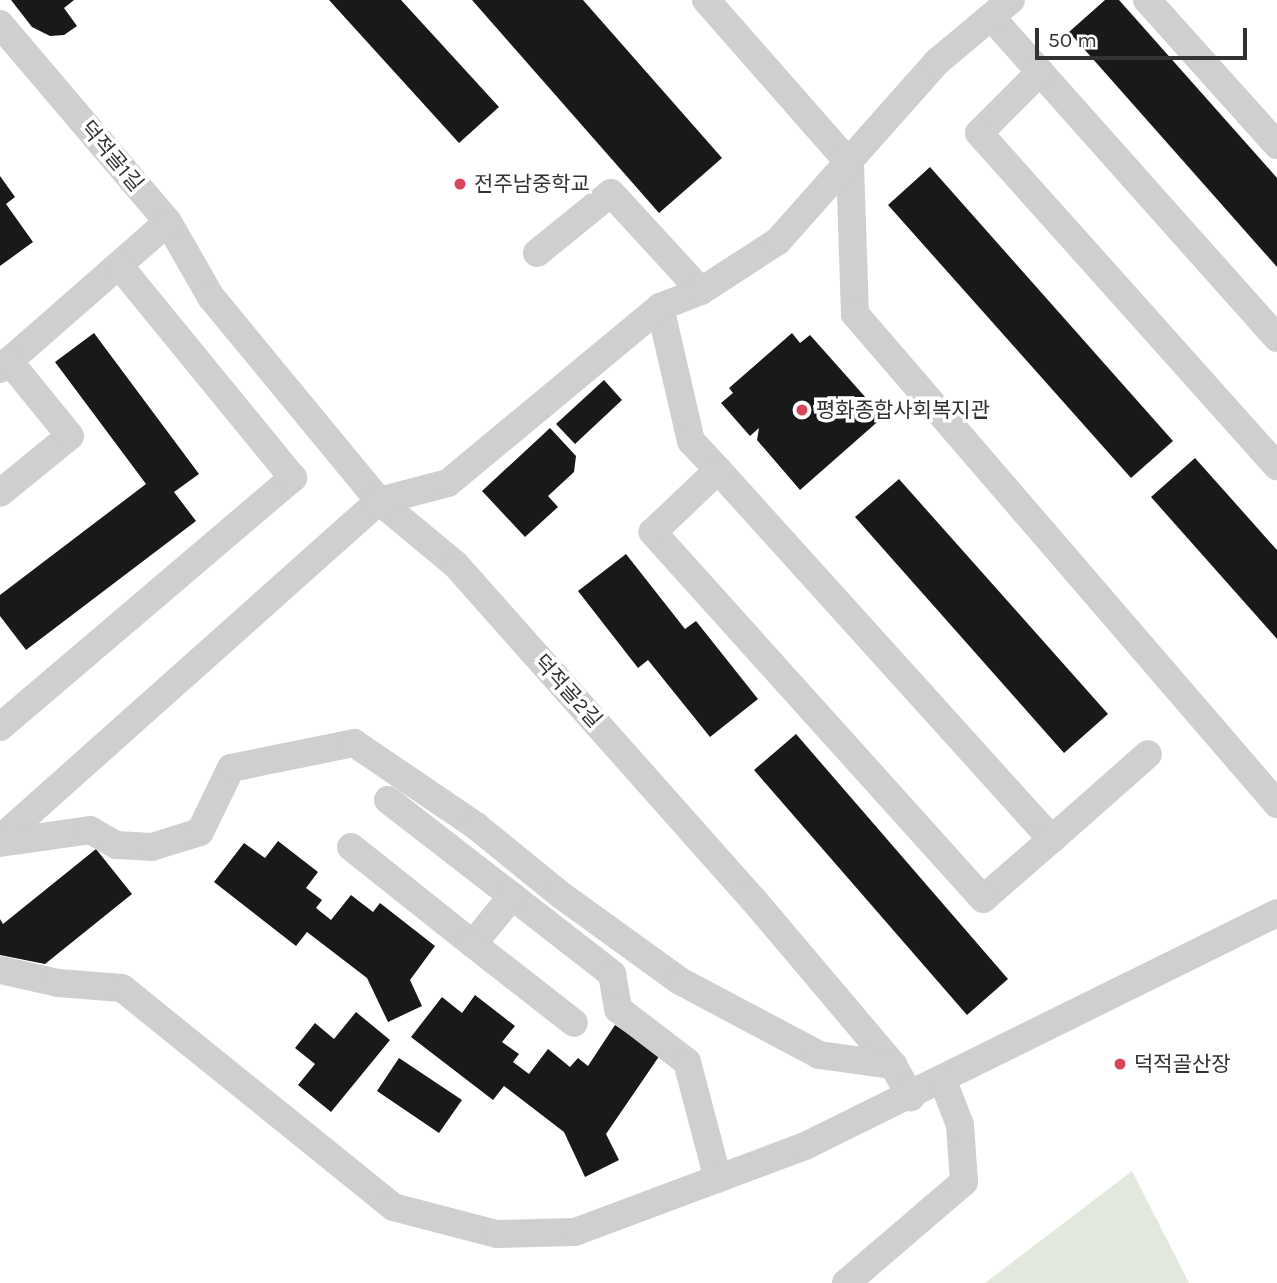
<!DOCTYPE html>
<meta charset="utf-8">
<style>
body{margin:0}
#map{position:relative;width:1277px;height:1283px;overflow:hidden;background:#fff;font-family:Karla,"Noto Sans KR",sans-serif}
div>[style]{position:absolute}
[style*='--x']{left:calc(var(--x)*1px);top:calc(var(--y)*1px);width:calc(var(--w)*1px);rotate:calc(var(--a)*1deg)}
.green>*{inset:0;background:#e3e8dc}
.building>*{inset:0;background:#191919}
.minor>*{height:28px;margin:-14px;padding:0 14px;transform-origin:14px;border-radius:14px;background:#cfcfcf}
.dots>*{width:19px;height:19px;translate:-50% -50%;box-sizing:border-box;border:4px solid #fff;border-radius:50%}
span{translate:-50% -50%;white-space:nowrap;text-align:center;line-height:1.15;-webkit-text-stroke:7px #fff;paint-order:stroke}
.street-label{font-size:21px;color:#323232}
.poi-label{font-size:21px;color:#323232}
.left{translate:0 -50%;text-align:left}
.scale{position:absolute;left:1035px;top:28px;width:212px;height:32px;box-sizing:border-box;border:4px solid #323232;border-top:0;padding-left:9px;font-size:21px;line-height:24px;white-space:nowrap;color:#323232;-webkit-text-stroke:5px #fff;paint-order:stroke}
</style>
<div id="map">
<div class="green">
<i style="clip-path:polygon(1132px 1171px,1189px 1283px,985px 1283px)"></i>
</div>
<div class="building">
<i style="clip-path:polygon(11px 0,74px 0,64px 8px,77px 26px,64px 35px,50px 36px,32px 27px)"></i>
<i style="clip-path:polygon(329px 0,401px 0,499px 107px,459px 143px)"></i>
<i style="clip-path:polygon(472px 0,583px 0,722px 158px,659px 213px)"></i>
<i style="clip-path:polygon(1105px 0,1119px 0,1277px 178px,1277px 267px,1069px 32px)"></i>
<i style="clip-path:polygon(930px 167px,1173px 441px,1131px 478px,888px 205px)"></i>
<i style="clip-path:polygon(0 176px,15px 197px,6px 204px,33px 242px,0 266px)"></i>
<i style="clip-path:polygon(94px 333px,199px 474px,174px 492px,196px 521px,26px 650px,0 616px,0 595px,146px 484px,55px 362px)"></i>
<i style="clip-path:polygon(792px 333px,800px 343px,810px 335px,883px 417px,800px 490px,757px 440px,759px 428px,750px 436px,721px 403px,733px 393px,729px 388px)"></i>
<i style="clip-path:polygon(604px 380px,622px 400px,575px 444px,556px 424px)"></i>
<i style="clip-path:polygon(550px 428px,576px 456px,574px 472px,548px 496px,558px 507px,525px 537px,482px 491px)"></i>
<i style="clip-path:polygon(1195px 458px,1277px 550px,1277px 639px,1151px 497px)"></i>
<i style="clip-path:polygon(899px 479px,1108px 714px,1064px 753px,855px 517px)"></i>
<i style="clip-path:polygon(626px 554px,685px 629px,696px 621px,758px 699px,710px 737px,648px 660px,638px 668px,578px 591px)"></i>
<i style="clip-path:polygon(796px 734px,1008px 979px,967px 1015px,754px 770px)"></i>
<i style="clip-path:polygon(278px 841px,318px 872px,306px 888px,322px 900px,316px 908px,331px 920px,351px 895px,373px 912px,380px 903px,435px 946px,410px 980px,422px 1006px,388px 1022px,367px 978px,307px 932px,296px 946px,214px 882px,244px 843px,265px 858px)"></i>
<i style="clip-path:polygon(96px 849px,132px 894px,45px 964px,0 955px,0 919px,3px 924px)"></i>
<i style="clip-path:polygon(475px 995px,515px 1026px,502px 1042px,519px 1054px,513px 1062px,529px 1074px,548px 1049px,570px 1067px,578px 1058px,588px 1066px,615px 1025px,660px 1055px,606px 1134px,619px 1160px,585px 1177px,564px 1132px,504px 1086px,493px 1100px,411px 1037px,442px 997px,462px 1013px)"></i>
<i style="clip-path:polygon(356px 1012px,390px 1040px,331px 1112px,298px 1085px,315px 1064px,295px 1048px,315px 1023px,334px 1039px)"></i>
<i style="clip-path:polygon(399px 1058px,462px 1100px,439px 1133px,377px 1091px)"></i>
</div>
<div class="minor">
<i style="--x:706;--y:0;--w:218;--a:48.7"></i>
<i style="--x:850;--y:164;--w:150;--a:88.1"></i>
<i style="--x:855;--y:314;--w:647;--a:49.26"></i>
<i style="--x:1147;--y:0;--w:195;--a:48.1"></i>
<i style="--x:991;--y:17;--w:430;--a:48.3"></i>
<i style="--x:0;--y:24;--w:260;--a:49.7"></i>
<i style="--x:168;--y:222;--w:86;--a:60.2"></i>
<i style="--x:211;--y:297;--w:264;--a:50.5"></i>
<i style="--x:379;--y:501;--w:100;--a:39.7"></i>
<i style="--x:456;--y:565;--w:446;--a:48.4"></i>
<i style="--x:752;--y:898;--w:219;--a:49.8"></i>
<i style="--x:893;--y:1065;--w:37;--a:61"></i>
<i style="--x:1040;--y:72;--w:86;--a:135"></i>
<i style="--x:979;--y:133;--w:447;--a:48.2"></i>
<i style="--x:537;--y:253;--w:95;--a:-39"></i>
<i style="--x:611;--y:193;--w:133;--a:47.4"></i>
<i style="--x:660;--y:307;--w:138;--a:77"></i>
<i style="--x:691;--y:441;--w:40;--a:47"></i>
<i style="--x:718;--y:470;--w:498;--a:47.9"></i>
<i style="--x:1052;--y:839;--w:91;--a:139"></i>
<i style="--x:983;--y:899;--w:494;--a:-132"></i>
<i style="--x:653;--y:532;--w:90;--a:-43.6"></i>
<i style="--x:0;--y:369;--w:223;--a:-41.2"></i>
<i style="--x:0;--y:493;--w:90;--a:-39.2"></i>
<i style="--x:70;--y:436;--w:97;--a:-129.1"></i>
<i style="--x:0;--y:727;--w:385;--a:-40.4"></i>
<i style="--x:293;--y:478;--w:273;--a:-129.3"></i>
<i style="--x:388;--y:800;--w:284;--a:37.8"></i>
<i style="--x:612;--y:974;--w:36;--a:80"></i>
<i style="--x:618;--y:1009;--w:87;--a:37.5"></i>
<i style="--x:687;--y:1062;--w:121;--a:75.2"></i>
<i style="--x:0;--y:839;--w:508;--a:-41.73"></i>
<i style="--x:379;--y:501;--w:71;--a:-14.6"></i>
<i style="--x:448;--y:483;--w:276;--a:-39.7"></i>
<i style="--x:660;--y:307;--w:44;--a:-21.3"></i>
<i style="--x:701;--y:291;--w:92;--a:-33"></i>
<i style="--x:778;--y:241;--w:241;--a:-48.4"></i>
<i style="--x:938;--y:61;--w:95;--a:-39.9"></i>
<i style="--x:1052;--y:839;--w:128;--a:-41.5"></i>
<i style="--x:0;--y:843;--w:91;--a:-8.2"></i>
<i style="--x:90;--y:830;--w:30;--a:30"></i>
<i style="--x:116;--y:845;--w:36;--a:3"></i>
<i style="--x:152;--y:847;--w:50;--a:-17.4"></i>
<i style="--x:200;--y:832;--w:71;--a:-64.2"></i>
<i style="--x:231;--y:768;--w:126;--a:-11.5"></i>
<i style="--x:354;--y:743;--w:148;--a:34.2"></i>
<i style="--x:476;--y:826;--w:109;--a:39.1"></i>
<i style="--x:561;--y:895;--w:147;--a:35.9"></i>
<i style="--x:680;--y:981;--w:157;--a:28"></i>
<i style="--x:819;--y:1055;--w:75;--a:7.7"></i>
<i style="--x:351;--y:847;--w:156;--a:38.5"></i>
<i style="--x:473;--y:944;--w:62;--a:-50.9"></i>
<i style="--x:473;--y:944;--w:128;--a:38"></i>
<i style="--x:0;--y:970;--w:59;--a:12.6"></i>
<i style="--x:58;--y:983;--w:64;--a:4.5"></i>
<i style="--x:122;--y:988;--w:348;--a:38.9"></i>
<i style="--x:393;--y:1207;--w:107;--a:14.6"></i>
<i style="--x:497;--y:1234;--w:78;--a:-1.5"></i>
<i style="--x:575;--y:1232;--w:246;--a:-20.5"></i>
<i style="--x:805;--y:1146;--w:526;--a:-26.27"></i>
<i style="--x:846;--y:1283;--w:155;--a:-40.6"></i>
<i style="--x:964;--y:1182;--w:57;--a:-94"></i>
<i style="--x:960;--y:1125;--w:47;--a:-111.1"></i>
</div>
<div class="dots">
<i style="left:460px;top:184px;background:#d7465a"></i>
<i style="left:802px;top:410px;background:#d7465a"></i>
<i style="left:1120px;top:1064px;background:#d7465a"></i>
</div>
<div class="street-label">
<span style="left:112px;top:156px;rotate:50deg">덕적골1길</span>
<span style="left:568px;top:691px;rotate:48deg">덕적골2길</span>
</div>
<div class="poi-label">
<span class="left" style="left:474px;top:184px">전주남중학교</span>
<span class="left" style="left:816px;top:410px">평화종합사회복지관</span>
<span class="left" style="left:1134px;top:1064px">덕적골산장</span>
</div>
<div class="scale">50 m</div>
</div>
